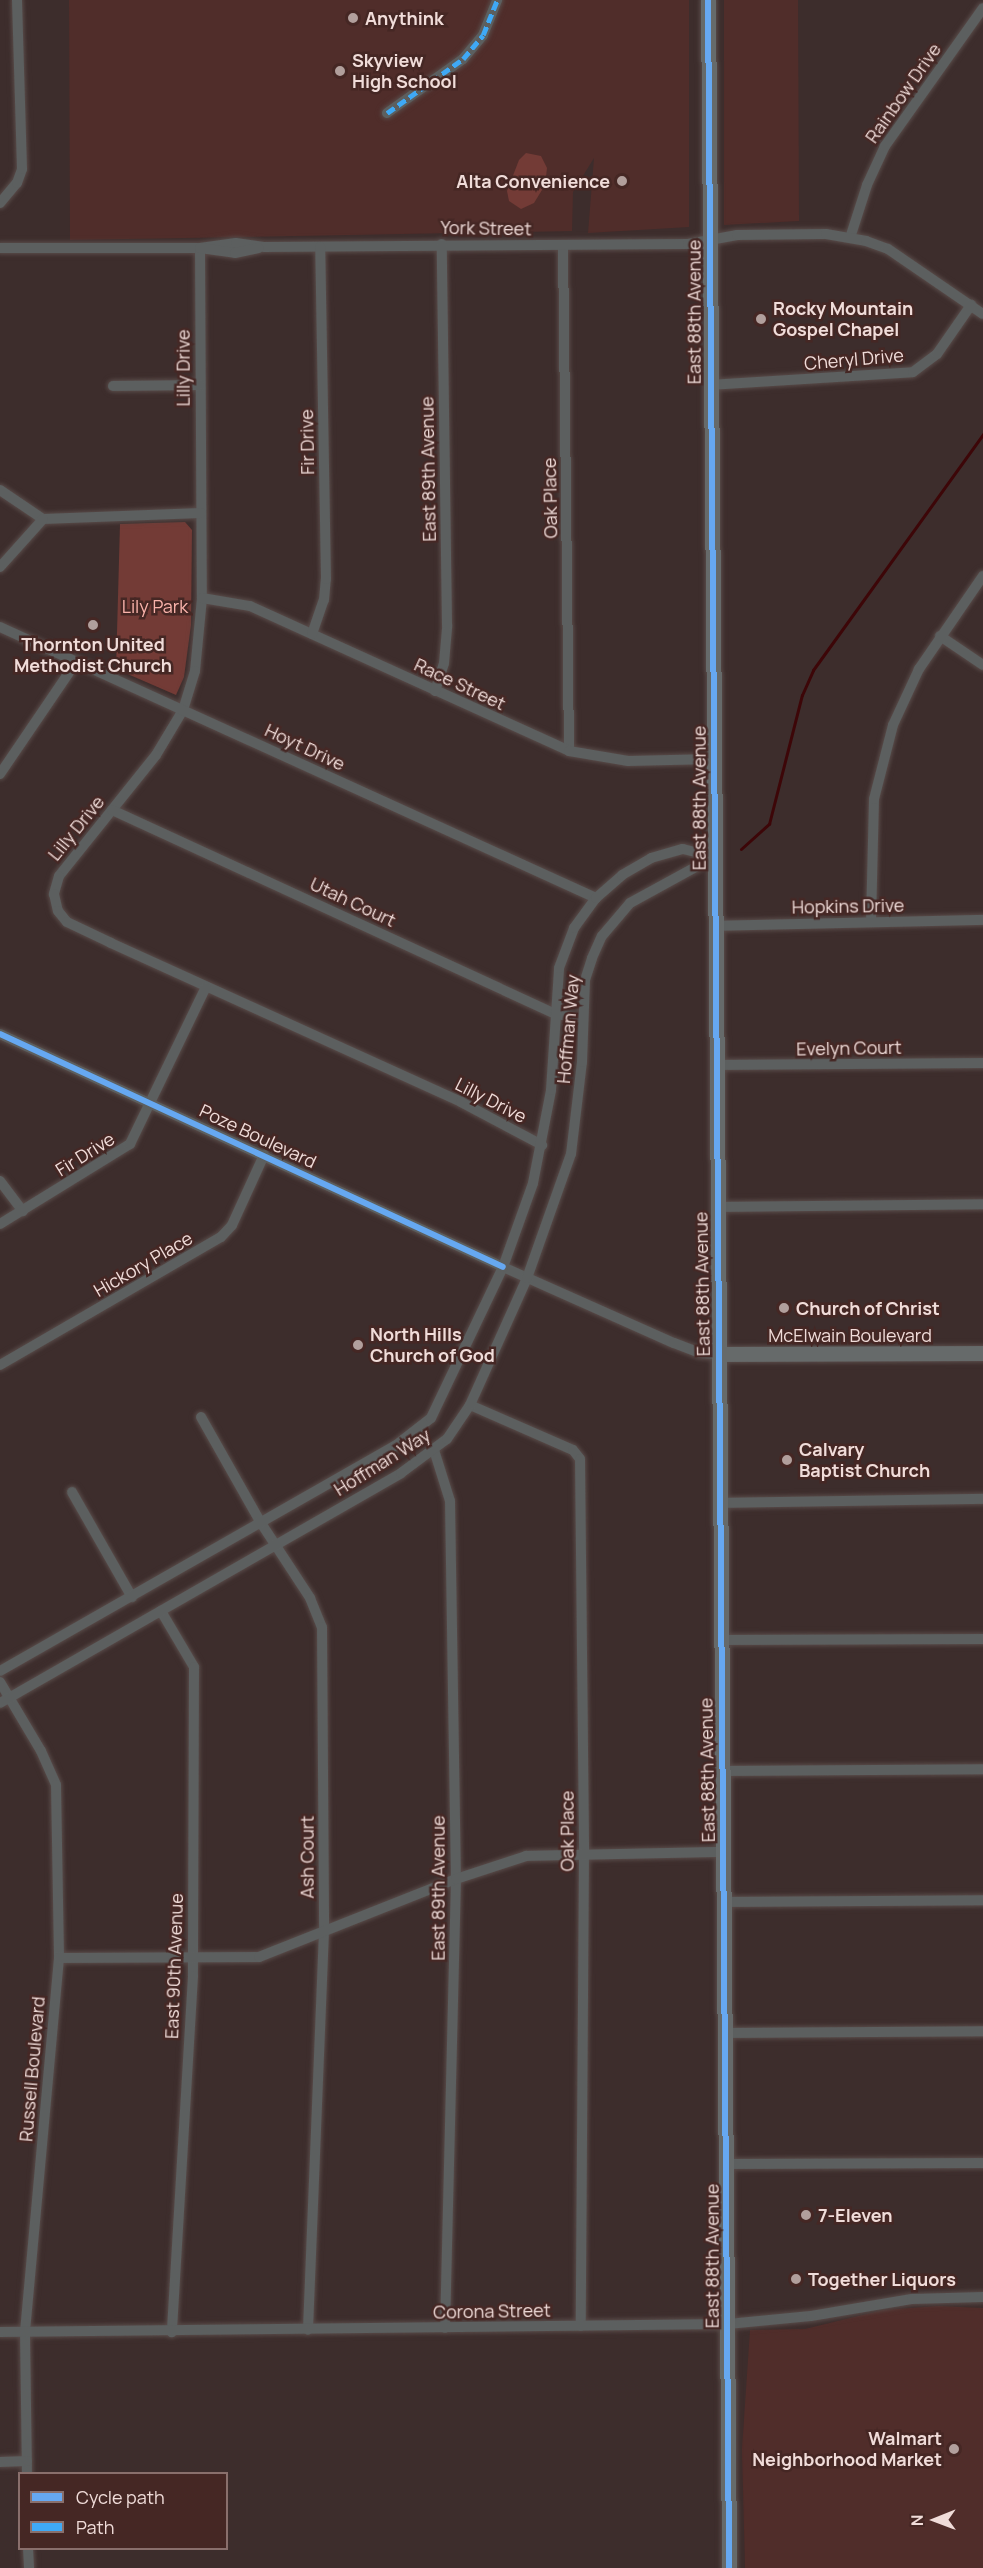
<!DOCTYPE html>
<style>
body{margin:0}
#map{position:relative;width:983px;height:2568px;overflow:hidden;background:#3d2d2c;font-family:Manrope,sans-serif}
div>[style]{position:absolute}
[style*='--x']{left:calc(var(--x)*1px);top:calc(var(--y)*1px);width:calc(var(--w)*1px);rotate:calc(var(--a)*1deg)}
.built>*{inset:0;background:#502d2a}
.green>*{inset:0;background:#733b36}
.stream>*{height:3px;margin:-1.5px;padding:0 1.5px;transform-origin:1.5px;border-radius:1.5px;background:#3d0608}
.roads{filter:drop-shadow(0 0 2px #584b49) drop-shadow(0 0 2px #584b49)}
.street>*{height:10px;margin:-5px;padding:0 5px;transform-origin:5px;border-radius:5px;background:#5c5f5f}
.secondary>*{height:15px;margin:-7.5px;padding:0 7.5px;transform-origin:7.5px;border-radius:7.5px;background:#666a6a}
.quiet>*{height:4.5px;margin-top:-2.25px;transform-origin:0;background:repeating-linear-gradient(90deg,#3fa9f5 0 9px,transparent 0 13.5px)}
.cycleway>*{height:6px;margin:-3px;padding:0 3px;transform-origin:3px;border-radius:3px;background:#66a8f1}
.dots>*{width:16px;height:16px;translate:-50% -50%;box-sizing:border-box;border:3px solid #452724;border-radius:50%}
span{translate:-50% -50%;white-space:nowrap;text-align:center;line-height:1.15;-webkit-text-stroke:5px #452724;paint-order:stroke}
.poi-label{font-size:18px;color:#f0dcd9;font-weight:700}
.left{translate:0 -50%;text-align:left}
.right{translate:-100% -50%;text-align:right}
.street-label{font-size:18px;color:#f0dcd9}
.park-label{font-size:18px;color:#fab3ab}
.legend{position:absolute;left:18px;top:2472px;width:210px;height:78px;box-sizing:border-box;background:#452724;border:2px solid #896f6c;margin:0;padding:8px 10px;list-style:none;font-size:18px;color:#f0dcd9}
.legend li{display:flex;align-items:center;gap:12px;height:30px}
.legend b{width:30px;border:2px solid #896f6c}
.north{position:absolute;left:905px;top:2490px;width:60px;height:60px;-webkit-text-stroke:4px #452724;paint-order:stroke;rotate:269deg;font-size:16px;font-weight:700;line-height:24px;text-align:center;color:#f0dcd9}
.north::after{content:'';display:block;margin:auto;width:21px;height:27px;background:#f0dcd9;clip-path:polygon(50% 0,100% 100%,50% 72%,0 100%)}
</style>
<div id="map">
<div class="built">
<i style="clip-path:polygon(69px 0,689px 0,689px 227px,588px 233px,594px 158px,573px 192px,572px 231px,70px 240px)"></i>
<i style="clip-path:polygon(724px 0,798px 0,799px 221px,724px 225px)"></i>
<i style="clip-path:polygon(938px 2306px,983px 2308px,983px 2568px,745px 2568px,742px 2449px,750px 2330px,805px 2329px,883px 2310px)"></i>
</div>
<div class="green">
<i style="clip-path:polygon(526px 153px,541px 156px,547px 168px,545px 185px,534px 203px,521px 209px,509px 201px,507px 191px,519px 160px)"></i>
<i style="clip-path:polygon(185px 522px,192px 530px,191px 625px,184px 677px,176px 695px,116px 669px,120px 524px)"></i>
</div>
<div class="stream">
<i style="--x:741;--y:849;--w:38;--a:-42"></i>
<i style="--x:769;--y:824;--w:133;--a:-75.7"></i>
<i style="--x:802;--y:695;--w:27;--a:-66"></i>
<i style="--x:813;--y:670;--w:291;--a:-54.2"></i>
</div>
<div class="roads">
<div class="street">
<i style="--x:387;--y:113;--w:93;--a:-35.4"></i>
<i style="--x:463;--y:59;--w:31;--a:-50"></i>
<i style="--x:483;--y:35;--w:38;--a:-68"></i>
<i style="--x:0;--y:203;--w:26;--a:-50"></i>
<i style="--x:17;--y:183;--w:15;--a:-70"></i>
<i style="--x:22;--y:169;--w:169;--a:-91.7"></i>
<i style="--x:850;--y:238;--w:56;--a:-72.2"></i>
<i style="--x:867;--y:185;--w:43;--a:-65.2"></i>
<i style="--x:885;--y:146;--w:169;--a:-54.6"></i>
<i style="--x:563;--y:245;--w:506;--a:89.32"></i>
<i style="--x:0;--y:248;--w:200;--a:0"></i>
<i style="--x:200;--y:248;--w:36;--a:-8"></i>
<i style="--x:236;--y:243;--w:28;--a:8"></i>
<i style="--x:264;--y:247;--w:424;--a:-0.4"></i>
<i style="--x:688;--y:244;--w:50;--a:-10.4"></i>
<i style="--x:737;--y:235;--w:89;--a:-0.6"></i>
<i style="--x:826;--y:234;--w:41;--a:9.9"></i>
<i style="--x:866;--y:241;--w:23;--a:20"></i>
<i style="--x:888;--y:249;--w:115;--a:34.4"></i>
<i style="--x:200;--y:248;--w:350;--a:89.7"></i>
<i style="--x:202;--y:598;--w:73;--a:95.5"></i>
<i style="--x:195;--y:671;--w:41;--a:107.1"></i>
<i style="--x:183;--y:710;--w:52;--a:121"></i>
<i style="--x:156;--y:755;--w:155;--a:128.7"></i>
<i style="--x:59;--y:876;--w:19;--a:106"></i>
<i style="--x:54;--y:894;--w:17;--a:77"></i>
<i style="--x:58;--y:911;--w:14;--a:51"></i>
<i style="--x:67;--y:922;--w:49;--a:25.5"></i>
<i style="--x:111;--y:943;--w:384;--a:24.4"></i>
<i style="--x:461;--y:1102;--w:92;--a:28"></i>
<i style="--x:200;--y:248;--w:35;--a:8"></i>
<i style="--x:235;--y:253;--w:24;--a:-12"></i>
<i style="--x:709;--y:385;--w:204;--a:-3.6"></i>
<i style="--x:913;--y:372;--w:30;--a:-37"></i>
<i style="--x:937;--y:354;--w:60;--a:-55.2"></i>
<i style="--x:113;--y:386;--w:86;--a:-0.7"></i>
<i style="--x:0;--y:490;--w:52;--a:34"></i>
<i style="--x:43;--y:519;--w:158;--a:-2.2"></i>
<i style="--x:0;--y:567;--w:64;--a:-48.1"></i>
<i style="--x:202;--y:598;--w:49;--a:9.5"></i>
<i style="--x:250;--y:606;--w:350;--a:24.4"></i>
<i style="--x:569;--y:751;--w:60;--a:9.6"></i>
<i style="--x:628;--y:761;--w:85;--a:-1.3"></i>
<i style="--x:0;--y:627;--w:655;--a:24.45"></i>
<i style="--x:312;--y:634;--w:36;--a:-71"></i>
<i style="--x:324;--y:600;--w:21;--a:-85"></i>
<i style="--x:326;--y:579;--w:332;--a:-91"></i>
<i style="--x:940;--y:636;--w:52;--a:34"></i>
<i style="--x:435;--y:691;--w:29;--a:-72"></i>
<i style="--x:444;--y:663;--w:38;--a:-85"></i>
<i style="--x:447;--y:625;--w:381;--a:-90.8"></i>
<i style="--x:0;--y:774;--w:135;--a:-55.8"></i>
<i style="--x:112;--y:810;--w:488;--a:24.7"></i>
<i style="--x:555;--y:1014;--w:28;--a:8"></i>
<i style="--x:871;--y:922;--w:123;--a:-88.6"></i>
<i style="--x:874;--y:799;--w:76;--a:-75.6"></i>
<i style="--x:893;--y:725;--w:62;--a:-65.1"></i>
<i style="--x:919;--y:669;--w:113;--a:-55.5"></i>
<i style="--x:714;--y:926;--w:269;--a:-1.3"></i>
<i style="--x:0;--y:1034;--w:554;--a:24.85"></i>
<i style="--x:503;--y:1267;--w:187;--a:24"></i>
<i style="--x:674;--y:1343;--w:28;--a:21"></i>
<i style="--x:700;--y:1353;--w:18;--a:3"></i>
<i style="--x:715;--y:1065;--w:268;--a:-0.4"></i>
<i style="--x:0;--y:1181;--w:38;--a:53"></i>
<i style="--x:716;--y:1207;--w:267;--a:-0.6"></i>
<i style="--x:0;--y:1224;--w:153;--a:-31.6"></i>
<i style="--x:130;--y:1144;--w:174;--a:-64.2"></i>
<i style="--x:0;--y:1365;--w:255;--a:-30.1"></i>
<i style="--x:221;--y:1237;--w:16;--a:-47"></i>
<i style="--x:232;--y:1225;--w:77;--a:-65.4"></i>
<i style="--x:470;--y:1405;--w:112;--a:23.6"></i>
<i style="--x:573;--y:1450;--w:11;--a:52"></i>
<i style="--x:580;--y:1459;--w:395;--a:89.4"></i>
<i style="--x:584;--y:1854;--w:472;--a:90.4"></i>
<i style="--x:201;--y:1417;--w:122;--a:60.5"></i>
<i style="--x:261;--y:1523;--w:90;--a:56.8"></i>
<i style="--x:310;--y:1598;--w:31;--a:68"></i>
<i style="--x:322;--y:1627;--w:304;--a:89.6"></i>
<i style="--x:324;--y:1931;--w:399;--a:92.3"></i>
<i style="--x:434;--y:1450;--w:53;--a:72.6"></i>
<i style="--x:450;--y:1501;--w:378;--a:89.1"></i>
<i style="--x:456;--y:1879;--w:449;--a:91.4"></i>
<i style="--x:72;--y:1492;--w:121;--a:60.3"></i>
<i style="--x:719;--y:1503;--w:264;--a:-0.9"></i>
<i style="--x:161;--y:1611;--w:65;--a:59.5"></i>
<i style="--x:194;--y:1667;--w:309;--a:90.2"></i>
<i style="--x:193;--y:1976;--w:357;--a:93.4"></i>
<i style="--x:721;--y:1640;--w:262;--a:-0.2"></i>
<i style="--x:0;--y:1671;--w:455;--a:-29.7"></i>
<i style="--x:395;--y:1446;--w:46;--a:-37.9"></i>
<i style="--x:431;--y:1418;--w:167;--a:-64.5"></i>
<i style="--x:503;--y:1267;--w:89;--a:-70.3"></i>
<i style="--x:533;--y:1183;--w:95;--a:-79"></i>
<i style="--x:551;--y:1090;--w:122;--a:-86.2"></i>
<i style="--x:559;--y:968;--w:43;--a:-69.4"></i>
<i style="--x:574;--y:928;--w:37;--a:-54"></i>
<i style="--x:596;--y:898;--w:35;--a:-41"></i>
<i style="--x:622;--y:875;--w:34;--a:-30"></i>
<i style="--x:651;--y:858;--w:33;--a:-16"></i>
<i style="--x:683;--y:849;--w:32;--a:14"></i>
<i style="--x:0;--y:1682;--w:80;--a:59.3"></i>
<i style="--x:41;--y:1751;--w:37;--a:66"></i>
<i style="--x:56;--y:1785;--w:173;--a:89"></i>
<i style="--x:59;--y:1958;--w:376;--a:95.2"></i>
<i style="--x:25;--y:2332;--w:142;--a:89.2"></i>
<i style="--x:0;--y:1703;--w:462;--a:-29.8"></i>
<i style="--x:401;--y:1473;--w:57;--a:-36.5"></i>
<i style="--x:447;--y:1439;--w:41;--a:-55.9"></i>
<i style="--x:470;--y:1405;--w:139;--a:-65.8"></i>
<i style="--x:527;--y:1278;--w:132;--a:-70.5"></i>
<i style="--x:571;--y:1154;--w:93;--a:-83.2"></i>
<i style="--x:582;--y:1062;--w:82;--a:-87.9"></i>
<i style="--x:585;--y:980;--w:23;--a:-72"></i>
<i style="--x:592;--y:958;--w:24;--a:-66"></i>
<i style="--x:602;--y:936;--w:43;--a:-49.7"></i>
<i style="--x:630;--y:903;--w:96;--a:-28.7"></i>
<i style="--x:722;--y:1771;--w:261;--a:-0.4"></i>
<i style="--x:724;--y:1902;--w:259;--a:-0.4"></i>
<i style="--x:59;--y:1958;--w:200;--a:-0.3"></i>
<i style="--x:259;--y:1957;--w:212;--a:-21.6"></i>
<i style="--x:456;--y:1879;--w:74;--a:-18.2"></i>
<i style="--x:526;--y:1856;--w:197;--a:-1.2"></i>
<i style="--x:725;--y:2033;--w:258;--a:-0.4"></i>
<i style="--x:726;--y:2164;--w:257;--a:-0.2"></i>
<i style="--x:0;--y:2332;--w:728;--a:-0.63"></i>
<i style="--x:728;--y:2324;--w:83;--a:-5.5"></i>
<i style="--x:811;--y:2316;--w:102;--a:-9.6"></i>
<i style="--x:912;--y:2299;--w:71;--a:-1.6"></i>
<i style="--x:0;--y:2462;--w:27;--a:-2"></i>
<i style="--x:28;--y:2548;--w:20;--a:87"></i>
</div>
<div class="secondary">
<i style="--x:708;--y:0;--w:2568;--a:89.53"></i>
<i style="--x:718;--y:1354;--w:265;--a:-0.2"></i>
</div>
</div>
<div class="quiet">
<i style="--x:387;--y:113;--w:93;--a:-35.4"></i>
<i style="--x:463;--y:59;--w:31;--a:-50"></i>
<i style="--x:483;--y:35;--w:38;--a:-68"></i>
</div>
<div class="cycleway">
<i style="--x:708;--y:0;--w:2568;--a:89.53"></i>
<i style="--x:0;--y:1034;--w:554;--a:24.85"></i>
</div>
<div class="dots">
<i style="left:353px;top:18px;background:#b19f9c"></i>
<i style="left:340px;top:71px;background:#b19f9c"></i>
<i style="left:622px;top:181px;background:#b19f9c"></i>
<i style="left:761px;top:319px;background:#b19f9c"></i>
<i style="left:93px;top:625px;background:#b19f9c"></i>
<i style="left:784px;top:1308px;background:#b19f9c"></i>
<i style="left:358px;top:1345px;background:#b19f9c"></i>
<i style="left:787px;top:1460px;background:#b19f9c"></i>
<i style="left:806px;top:2215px;background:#b19f9c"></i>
<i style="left:796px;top:2279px;background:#b19f9c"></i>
<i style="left:954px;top:2449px;background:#b19f9c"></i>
</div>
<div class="poi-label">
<span class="left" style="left:365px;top:18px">Anythink</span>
<span class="left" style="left:352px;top:71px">Skyview<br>High School</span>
<span class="right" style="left:610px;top:181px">Alta Convenience</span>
<span class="left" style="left:773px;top:319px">Rocky Mountain<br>Gospel Chapel</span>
<span style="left:93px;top:655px">Thornton United<br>Methodist Church</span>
<span class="left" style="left:796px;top:1308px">Church of Christ</span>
<span class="left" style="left:370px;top:1345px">North Hills<br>Church of God</span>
<span class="left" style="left:799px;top:1460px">Calvary<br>Baptist Church</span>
<span class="left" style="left:818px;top:2215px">7-Eleven</span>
<span class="left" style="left:808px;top:2279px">Together Liquors</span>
<span class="right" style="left:942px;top:2449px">Walmart<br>Neighborhood Market</span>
</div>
<div class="street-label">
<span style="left:903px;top:93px;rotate:-55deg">Rainbow Drive</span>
<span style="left:486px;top:228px;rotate:1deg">York Street</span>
<span style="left:694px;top:312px;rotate:-90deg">East 88th Avenue</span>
<span style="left:854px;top:359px;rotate:-5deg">Cheryl Drive</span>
<span style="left:183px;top:368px;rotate:-90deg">Lilly Drive</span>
<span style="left:307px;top:442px;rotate:-91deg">Fir Drive</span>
<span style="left:428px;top:469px;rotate:-91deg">East 89th Avenue</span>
<span style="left:550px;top:498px;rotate:-91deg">Oak Place</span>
<span style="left:460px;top:684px;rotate:25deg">Race Street</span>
<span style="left:305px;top:747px;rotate:25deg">Hoyt Drive</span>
<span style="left:699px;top:798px;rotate:-90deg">East 88th Avenue</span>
<span style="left:76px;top:828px;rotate:-51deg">Lilly Drive</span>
<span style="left:353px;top:902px;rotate:25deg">Utah Court</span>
<span style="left:848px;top:906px;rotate:-1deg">Hopkins Drive</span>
<span style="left:568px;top:1029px;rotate:-85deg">Hoffman Way</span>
<span style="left:849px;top:1048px;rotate:-1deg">Evelyn Court</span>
<span style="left:491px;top:1100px;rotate:27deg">Lilly Drive</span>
<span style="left:258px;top:1136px;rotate:25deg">Poze Boulevard</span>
<span style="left:85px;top:1154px;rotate:-32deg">Fir Drive</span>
<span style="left:143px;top:1264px;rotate:-30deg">Hickory Place</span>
<span style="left:702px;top:1284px;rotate:-91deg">East 88th Avenue</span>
<span style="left:850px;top:1335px">McElwain Boulevard</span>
<span style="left:382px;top:1462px;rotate:-32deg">Hoffman Way</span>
<span style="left:707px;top:1770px;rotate:-91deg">East 88th Avenue</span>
<span style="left:567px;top:1831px;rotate:-90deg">Oak Place</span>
<span style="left:307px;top:1857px;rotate:-90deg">Ash Court</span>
<span style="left:438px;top:1888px;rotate:-90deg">East 89th Avenue</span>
<span style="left:174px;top:1966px;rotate:-88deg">East 90th Avenue</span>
<span style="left:32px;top:2069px;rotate:-85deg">Russell Boulevard</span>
<span style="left:712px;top:2256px;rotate:-90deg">East 88th Avenue</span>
<span style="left:492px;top:2311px;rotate:-1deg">Corona Street</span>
</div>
<div class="park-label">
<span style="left:155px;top:606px">Lily Park</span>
</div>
<ul class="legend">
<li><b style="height:8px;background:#66a8f1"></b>Cycle path</li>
<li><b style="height:8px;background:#3fa9f5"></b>Path</li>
</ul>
<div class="north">N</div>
</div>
